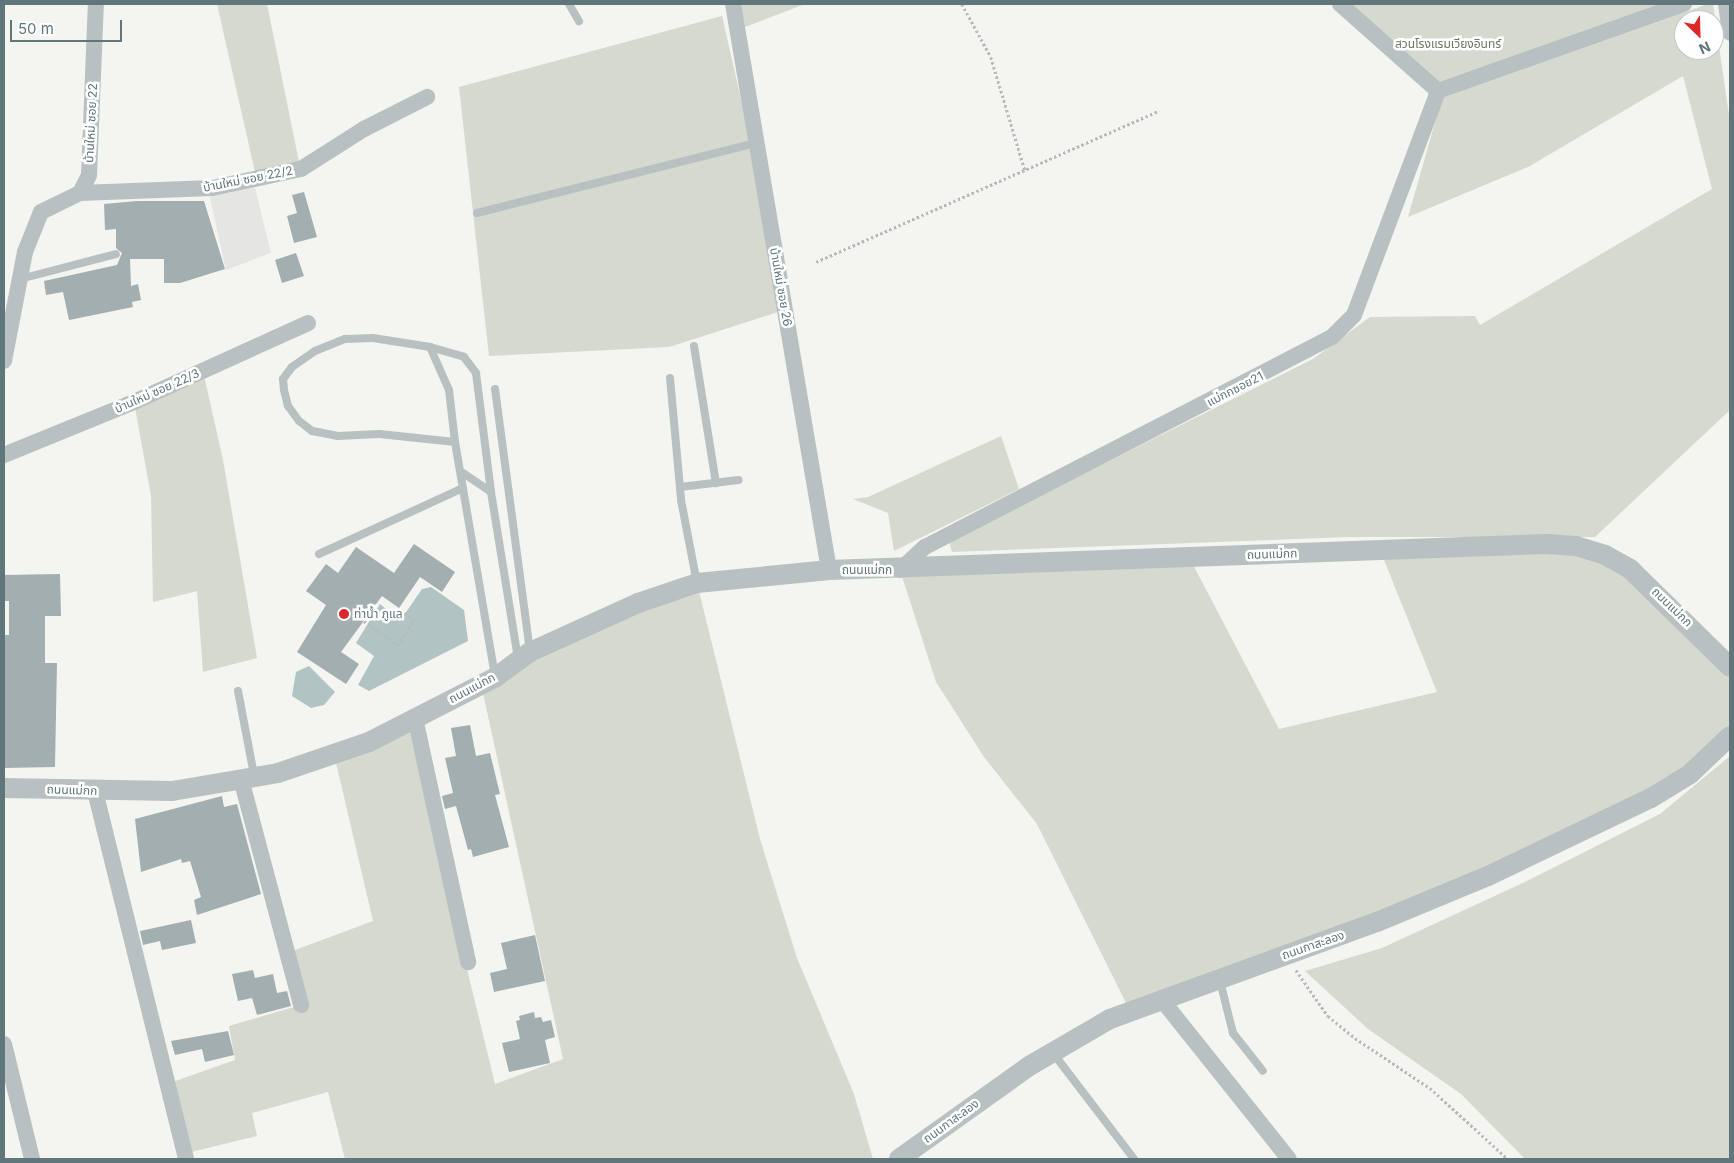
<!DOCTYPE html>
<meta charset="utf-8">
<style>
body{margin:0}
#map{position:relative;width:1734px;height:1163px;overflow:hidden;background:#f4f4f1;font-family:Inter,"Noto Sans Thai",sans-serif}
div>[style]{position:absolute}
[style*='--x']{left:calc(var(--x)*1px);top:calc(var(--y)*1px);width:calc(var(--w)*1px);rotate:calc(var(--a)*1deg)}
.built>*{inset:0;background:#e5e5e4}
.green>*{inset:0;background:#d5d9d0}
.water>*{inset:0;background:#b1c3c3}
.building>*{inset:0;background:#a2aeb0}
.path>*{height:2.5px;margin-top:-1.25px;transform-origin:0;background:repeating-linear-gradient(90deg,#b6babb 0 2.5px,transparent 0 5px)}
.service>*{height:8px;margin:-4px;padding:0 4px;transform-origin:4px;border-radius:4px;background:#b9c0c1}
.minor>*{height:16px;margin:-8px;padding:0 8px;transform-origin:8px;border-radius:8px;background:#b9c0c1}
.tertiary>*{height:20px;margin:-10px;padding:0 10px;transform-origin:10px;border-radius:10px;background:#b9c0c1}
.dots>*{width:14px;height:14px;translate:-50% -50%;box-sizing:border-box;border:2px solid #fff;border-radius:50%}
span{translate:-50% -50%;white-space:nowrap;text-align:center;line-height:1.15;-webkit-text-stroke:5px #fff;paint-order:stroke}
.park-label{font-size:12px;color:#6c7863}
.street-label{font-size:12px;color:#60767b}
.poi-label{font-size:12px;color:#60767b}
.left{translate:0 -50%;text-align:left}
.frame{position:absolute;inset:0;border:5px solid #60767b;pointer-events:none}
.north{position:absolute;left:1674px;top:10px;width:50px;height:50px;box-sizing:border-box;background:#fff;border:1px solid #bfc8ca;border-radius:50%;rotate:156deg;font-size:14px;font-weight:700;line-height:20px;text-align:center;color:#60767b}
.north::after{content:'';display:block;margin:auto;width:18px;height:22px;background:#dd282a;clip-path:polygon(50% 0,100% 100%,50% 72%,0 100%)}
.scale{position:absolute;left:10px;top:20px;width:112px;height:22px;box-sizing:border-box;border:2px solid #60767b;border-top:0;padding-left:6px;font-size:15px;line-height:18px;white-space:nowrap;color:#60767b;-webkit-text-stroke:4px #fff;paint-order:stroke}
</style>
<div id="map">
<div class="built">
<i style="clip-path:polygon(253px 180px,271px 253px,226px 270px,208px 189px)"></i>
</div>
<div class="green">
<i style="clip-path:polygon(217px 4px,267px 4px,299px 162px,255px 172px)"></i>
<i style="clip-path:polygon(733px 4px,805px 4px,737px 30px)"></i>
<i style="clip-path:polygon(1340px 4px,1684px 4px,1438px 91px)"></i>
<i style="clip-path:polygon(evenodd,1708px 4px,1713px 4px,1730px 122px,1730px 410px,1595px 537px,1348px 537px,952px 552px,949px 541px,1313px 359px,1370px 317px,1475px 316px,1480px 325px,1712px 189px,1683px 76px,1528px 167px,1408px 217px,1442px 98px,1708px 4px,1684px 20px,1714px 20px,1714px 50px,1684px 50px,1684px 20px)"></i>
<i style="clip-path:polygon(722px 16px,748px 130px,778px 312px,669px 347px,489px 356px,459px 87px)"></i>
<i style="clip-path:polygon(203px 371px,223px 460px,257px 658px,203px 672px,197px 591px,153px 602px,151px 496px,134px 402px)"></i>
<i style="clip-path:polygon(1001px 436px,1019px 489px,894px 551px,888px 513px,853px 499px,868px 497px)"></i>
<i style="clip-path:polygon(1556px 545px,1638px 575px,1730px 667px,1730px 736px,1690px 774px,1488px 876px,1130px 1011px,1037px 824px,984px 757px,936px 682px,900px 570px,1189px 557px,1279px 729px,1437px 692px,1380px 550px)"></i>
<i style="clip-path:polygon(697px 583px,760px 839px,797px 958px,854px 1094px,873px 1159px,345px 1159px,328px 1092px,252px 1113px,257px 1136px,191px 1152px,167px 1084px,235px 1060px,229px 1026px,301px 1005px,287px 953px,373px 921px,334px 754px,407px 722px,495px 1084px,563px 1059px,481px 684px)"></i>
<i style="clip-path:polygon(1730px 756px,1730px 1159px,1525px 1159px,1461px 1094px,1368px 1029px,1305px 971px,1382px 948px,1525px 882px,1660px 814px)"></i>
</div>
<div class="water">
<i style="clip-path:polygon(431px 587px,464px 610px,468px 641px,369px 691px,358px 685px,374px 656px,356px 643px,380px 604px,400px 621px,422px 589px)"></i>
<i style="clip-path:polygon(309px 666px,335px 692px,324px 705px,311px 708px,292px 696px,296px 672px)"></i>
</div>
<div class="building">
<i style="clip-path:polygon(304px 192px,317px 237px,294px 243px,287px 216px,297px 213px,292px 195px)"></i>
<i style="clip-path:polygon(137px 201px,204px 201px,225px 269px,180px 283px,164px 283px,164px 259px,130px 259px,131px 286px,138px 284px,141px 300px,132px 302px,133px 307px,69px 320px,63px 292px,46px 295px,44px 281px,117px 265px,122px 253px,116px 248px,116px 229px,105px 230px,104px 204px)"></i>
<i style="clip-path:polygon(296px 253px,304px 276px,282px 283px,275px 260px)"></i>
<i style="clip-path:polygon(414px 544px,455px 572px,442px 592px,420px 577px,399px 608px,382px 596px,341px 652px,359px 664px,346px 684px,297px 652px,326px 605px,306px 591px,326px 564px,338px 573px,356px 547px,394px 573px)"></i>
<i style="clip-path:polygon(60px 574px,61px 616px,45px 616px,45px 663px,57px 663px,55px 767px,4px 768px,4px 635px,9px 635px,9px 601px,4px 601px,4px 575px)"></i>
<i style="clip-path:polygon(470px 725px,476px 756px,490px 753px,500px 794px,495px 795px,509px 847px,473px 857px,471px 849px,468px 850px,456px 806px,445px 809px,442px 796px,453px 793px,445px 758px,456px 756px,451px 728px)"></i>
<i style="clip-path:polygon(222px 796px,224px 807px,237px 804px,261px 894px,197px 915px,194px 900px,201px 897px,190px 861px,182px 863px,181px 859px,141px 872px,135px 819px)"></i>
<i style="clip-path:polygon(191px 920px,196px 943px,162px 950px,160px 941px,143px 945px,140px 931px)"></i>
<i style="clip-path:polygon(535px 935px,545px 981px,494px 992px,490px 973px,507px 969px,501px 943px)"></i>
<i style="clip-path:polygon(253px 970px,255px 978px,273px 974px,277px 993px,287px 991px,291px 1006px,257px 1015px,252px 998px,238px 1001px,232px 974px)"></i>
<i style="clip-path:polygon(534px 1012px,535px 1018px,541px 1017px,543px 1022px,551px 1020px,555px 1037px,545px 1040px,550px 1063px,509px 1072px,502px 1043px,520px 1039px,516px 1021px,520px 1020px,519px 1016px)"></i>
<i style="clip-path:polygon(228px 1031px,234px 1055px,205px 1062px,202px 1049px,175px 1055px,171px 1041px)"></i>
</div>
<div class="path">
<i style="--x:962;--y:4;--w:60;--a:61.3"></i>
<i style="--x:991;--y:57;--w:118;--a:73.3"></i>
<i style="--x:816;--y:262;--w:375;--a:-23.8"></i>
<i style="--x:364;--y:621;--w:41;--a:36"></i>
<i style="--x:397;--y:645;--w:29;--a:-55"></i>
<i style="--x:414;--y:621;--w:15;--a:-143"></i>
<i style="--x:1296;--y:970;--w:56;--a:55.2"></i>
<i style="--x:1328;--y:1016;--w:35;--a:39"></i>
<i style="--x:1355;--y:1038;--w:90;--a:33.7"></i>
<i style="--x:1430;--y:1088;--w:105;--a:42.3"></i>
</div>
<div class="service">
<i style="--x:569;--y:4;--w:20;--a:60"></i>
<i style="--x:477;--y:213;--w:288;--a:-14.1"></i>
<i style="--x:20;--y:279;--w:99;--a:-14.6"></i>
<i style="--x:373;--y:338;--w:58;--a:9"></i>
<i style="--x:430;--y:347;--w:47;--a:66.2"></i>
<i style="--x:449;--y:390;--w:52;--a:83.4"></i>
<i style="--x:455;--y:442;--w:76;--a:-174"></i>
<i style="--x:379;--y:434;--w:41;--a:177.2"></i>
<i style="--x:338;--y:436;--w:26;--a:-169"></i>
<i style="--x:312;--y:431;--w:16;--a:-142"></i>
<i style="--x:299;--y:421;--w:19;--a:-126"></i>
<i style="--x:288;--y:406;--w:16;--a:-104"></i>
<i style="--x:284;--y:390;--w:11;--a:-95"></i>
<i style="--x:283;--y:379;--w:15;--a:-53"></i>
<i style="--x:292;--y:367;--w:28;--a:-35"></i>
<i style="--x:315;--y:351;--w:32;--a:-22"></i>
<i style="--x:345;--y:339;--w:28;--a:-2"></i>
<i style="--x:694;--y:346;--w:139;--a:80.9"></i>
<i style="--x:430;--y:347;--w:35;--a:16"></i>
<i style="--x:464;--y:357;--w:20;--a:53"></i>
<i style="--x:476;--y:373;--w:120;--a:82.8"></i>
<i style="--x:670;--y:378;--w:122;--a:84.8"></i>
<i style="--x:681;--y:500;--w:85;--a:79.1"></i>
<i style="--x:495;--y:389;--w:263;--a:82.4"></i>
<i style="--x:455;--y:442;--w:236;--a:80.3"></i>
<i style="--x:460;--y:471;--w:37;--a:34"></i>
<i style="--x:491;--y:492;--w:168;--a:80.8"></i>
<i style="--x:680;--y:487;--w:59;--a:-6.8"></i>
<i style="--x:319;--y:554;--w:158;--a:-24.6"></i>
<i style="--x:238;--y:691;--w:86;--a:79.2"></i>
<i style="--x:1220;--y:981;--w:54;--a:76"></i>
<i style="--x:1233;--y:1033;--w:48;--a:51.7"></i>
<i style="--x:1053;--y:1053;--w:133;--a:52.6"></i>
</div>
<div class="minor">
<i style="--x:733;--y:4;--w:574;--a:80.37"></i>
<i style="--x:1340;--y:4;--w:131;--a:41.6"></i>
<i style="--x:1726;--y:4;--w:29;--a:82"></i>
<i style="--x:1438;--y:91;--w:261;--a:-19.5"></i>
<i style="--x:80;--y:193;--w:132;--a:-2.2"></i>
<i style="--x:212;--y:188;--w:91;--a:-12.1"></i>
<i style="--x:301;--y:169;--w:75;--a:-32.4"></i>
<i style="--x:364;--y:129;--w:71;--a:-26.9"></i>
<i style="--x:4;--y:361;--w:111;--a:-79.1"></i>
<i style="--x:25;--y:252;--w:43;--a:-68.2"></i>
<i style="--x:41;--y:212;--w:43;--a:-26"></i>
<i style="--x:80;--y:193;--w:20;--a:-63"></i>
<i style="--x:89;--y:175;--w:171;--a:-87.7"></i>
<i style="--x:4;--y:455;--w:140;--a:-22.2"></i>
<i style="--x:134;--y:402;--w:191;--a:-24.4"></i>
<i style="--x:900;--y:570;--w:34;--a:-43"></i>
<i style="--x:925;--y:547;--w:458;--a:-27.3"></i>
<i style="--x:1332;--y:337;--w:31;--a:-45"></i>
<i style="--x:1354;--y:315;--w:239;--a:-69.4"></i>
<i style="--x:415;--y:718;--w:250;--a:77.7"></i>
<i style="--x:241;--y:779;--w:234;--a:75.1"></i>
<i style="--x:95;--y:791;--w:379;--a:76.1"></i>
<i style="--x:1162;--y:1000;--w:203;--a:51.4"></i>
<i style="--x:4;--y:1044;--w:118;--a:76.3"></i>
</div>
<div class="tertiary">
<i style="--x:4;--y:788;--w:168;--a:1"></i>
<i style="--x:172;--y:791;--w:108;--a:-9.6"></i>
<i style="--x:278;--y:773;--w:96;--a:-18.8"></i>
<i style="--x:369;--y:742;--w:143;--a:-27.1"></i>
<i style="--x:496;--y:677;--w:42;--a:-36.3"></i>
<i style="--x:530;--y:652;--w:119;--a:-24.4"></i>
<i style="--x:638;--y:603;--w:62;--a:-18.7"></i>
<i style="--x:697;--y:583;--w:133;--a:-5.6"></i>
<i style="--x:829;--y:570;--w:717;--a:-2.08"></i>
<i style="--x:1546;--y:544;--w:30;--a:4"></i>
<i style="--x:1576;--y:546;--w:30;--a:17"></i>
<i style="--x:1605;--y:555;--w:29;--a:29"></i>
<i style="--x:1630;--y:569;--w:140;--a:44.4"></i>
<i style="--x:899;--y:1159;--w:162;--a:-35.5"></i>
<i style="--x:1031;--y:1065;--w:91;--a:-30.2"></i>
<i style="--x:1110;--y:1019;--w:284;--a:-20"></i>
<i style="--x:1377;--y:922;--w:120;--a:-22.5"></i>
<i style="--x:1488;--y:876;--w:181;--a:-25.6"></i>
<i style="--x:1651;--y:798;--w:46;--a:-31.6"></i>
<i style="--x:1690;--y:774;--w:55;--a:-43.5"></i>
</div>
<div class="dots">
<i style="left:344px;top:614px;background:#dd282a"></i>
</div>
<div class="park-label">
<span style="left:1448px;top:44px">สวนโรงแรมเวียงอินทร์</span>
</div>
<div class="street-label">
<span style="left:91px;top:123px;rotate:-87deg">บ้านใหม่ ซอย 22</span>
<span style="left:248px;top:179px;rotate:-11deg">บ้านใหม่ ซอย 22/2</span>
<span style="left:781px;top:287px;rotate:80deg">บ้านใหม่ ซอย 26</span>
<span style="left:1235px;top:389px;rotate:-27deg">แม่กกซอย21</span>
<span style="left:157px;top:391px;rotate:-24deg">บ้านใหม่ ซอย 22/3</span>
<span style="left:1272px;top:554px;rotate:-2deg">ถนนแม่กก</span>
<span style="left:867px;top:570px">ถนนแม่กก</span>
<span style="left:1672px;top:607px;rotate:44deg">ถนนแม่กก</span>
<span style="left:472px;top:688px;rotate:-28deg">ถนนแม่กก</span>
<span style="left:72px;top:790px;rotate:2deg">ถนนแม่กก</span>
<span style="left:1313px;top:945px;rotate:-19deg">ถนนกาสะลอง</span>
<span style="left:951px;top:1121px;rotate:-36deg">ถนนกาสะลอง</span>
</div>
<div class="poi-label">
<span class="left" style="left:354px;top:614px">ท่าน้ำ ภูแล</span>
</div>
<div class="frame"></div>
<div class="north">N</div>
<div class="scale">50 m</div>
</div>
